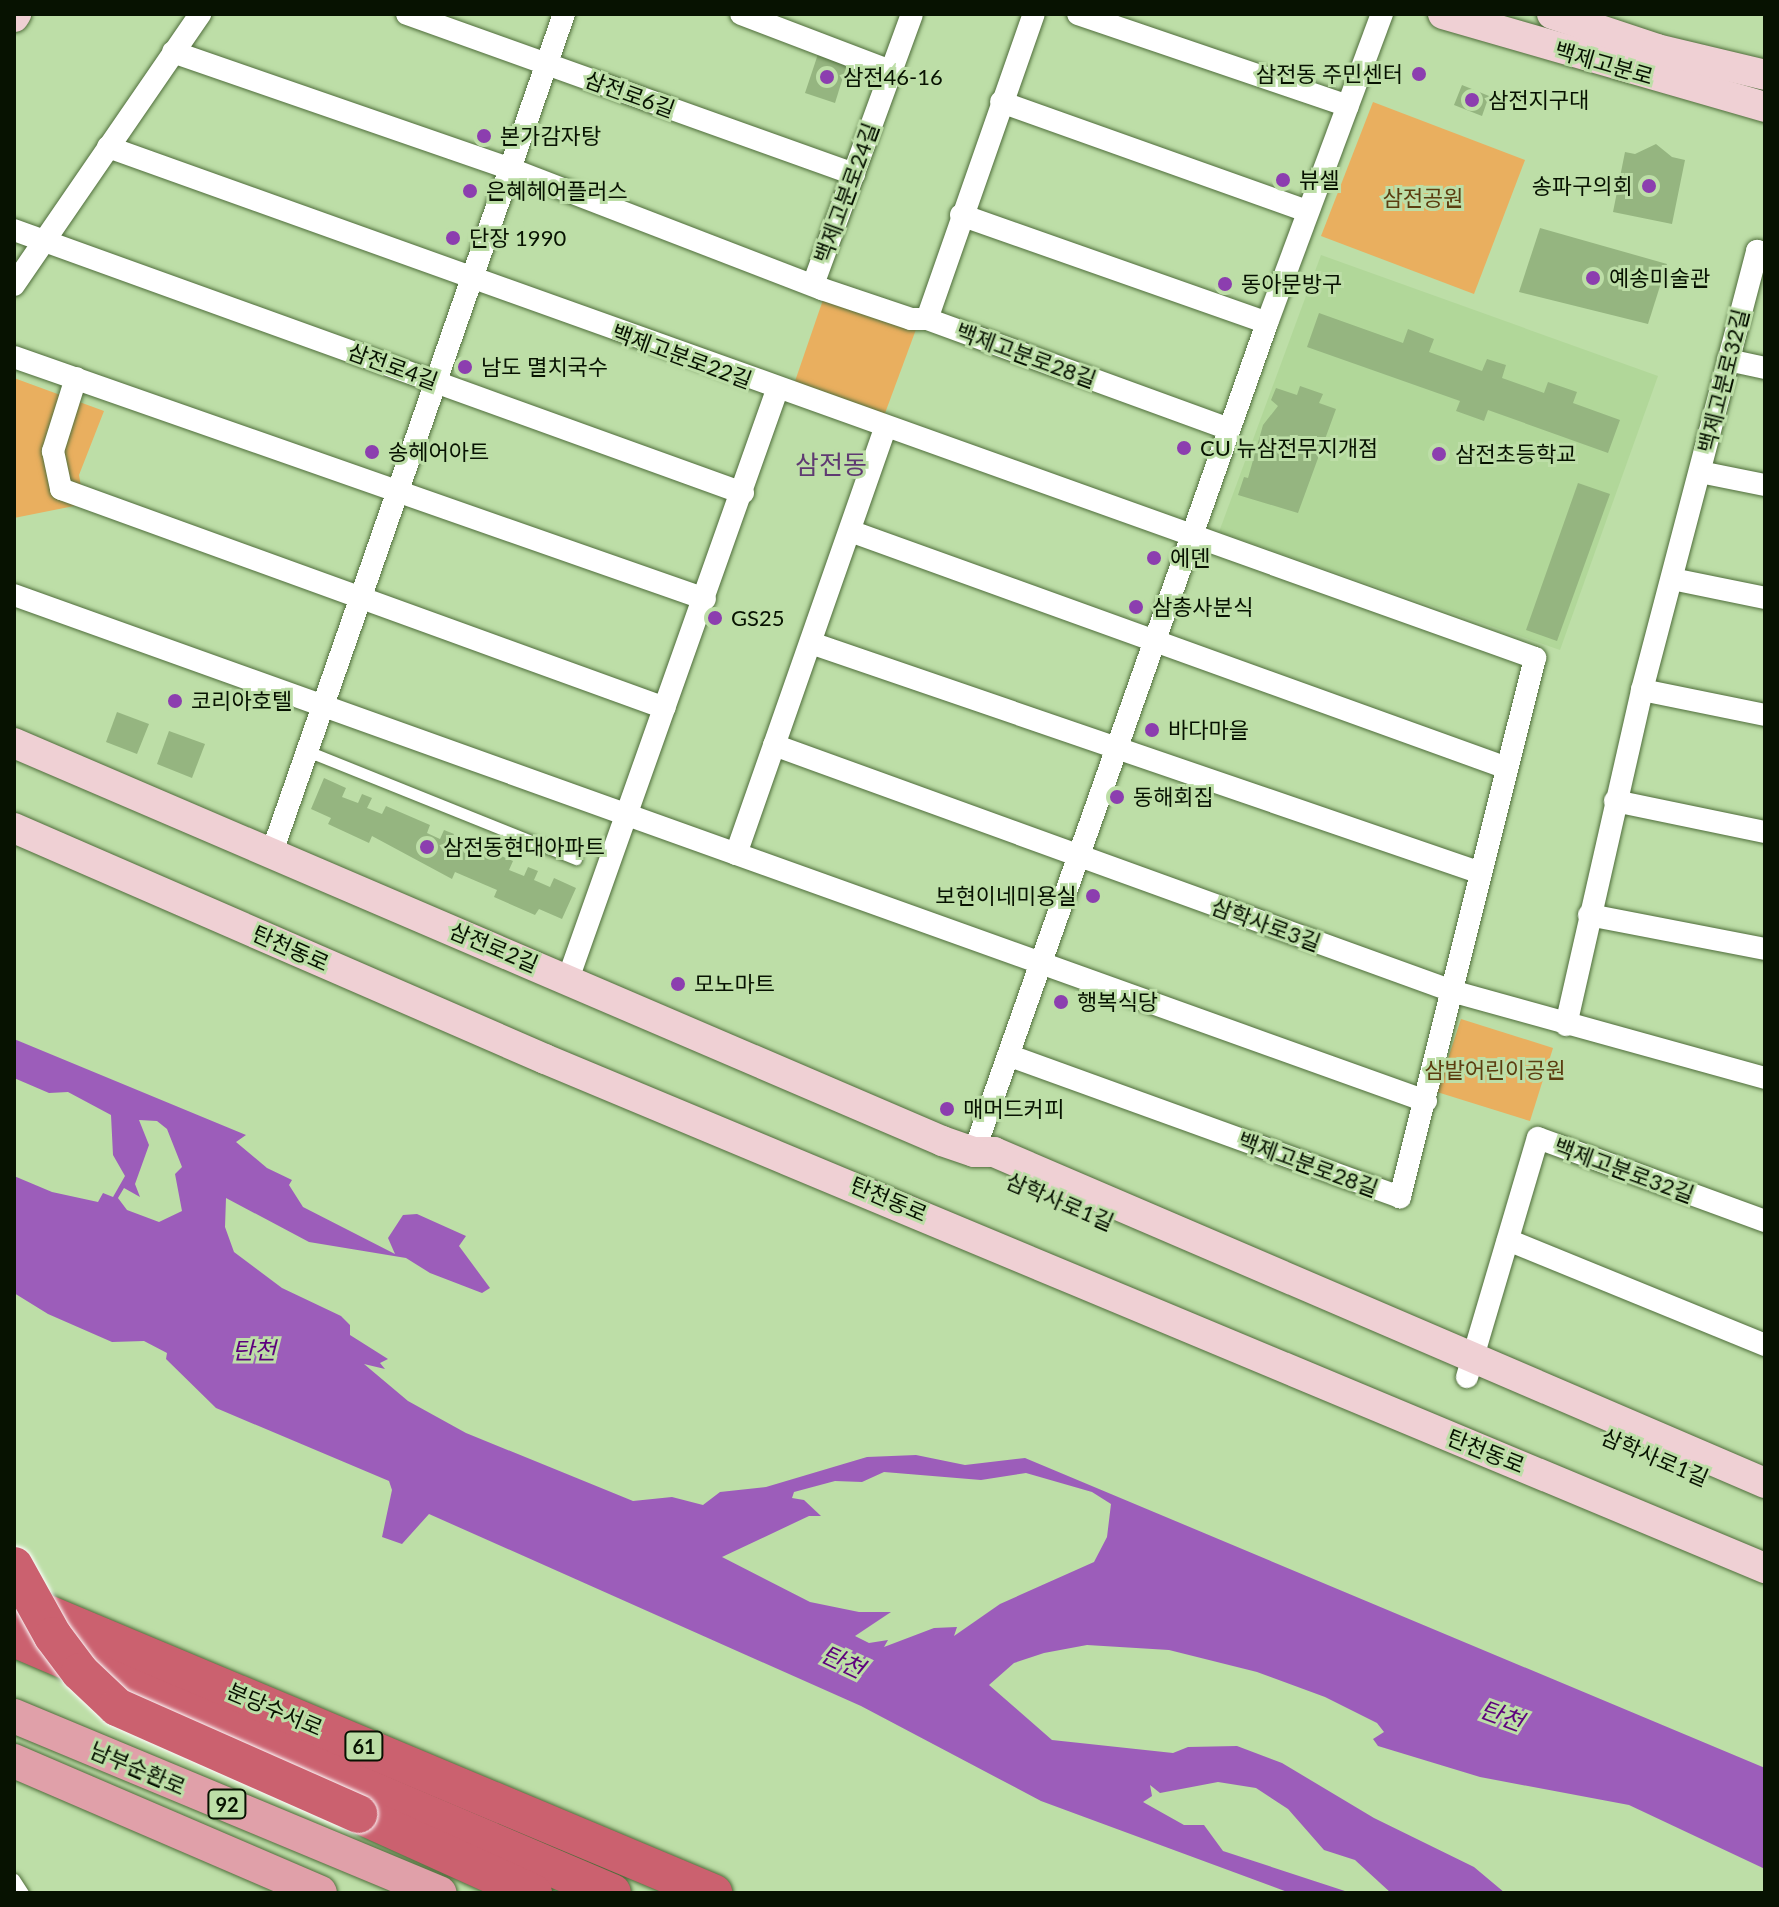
<!DOCTYPE html>
<meta charset="utf-8">
<style>
body{margin:0}
#map{position:relative;width:1779px;height:1907px;overflow:hidden;background:#bddea7;font-family:Lato,"Noto Sans KR",sans-serif}
div>[style]{position:absolute}
[style*='--x']{left:calc(var(--x)*1px);top:calc(var(--y)*1px);width:calc(var(--w)*1px);rotate:calc(var(--a)*1deg)}
.built>*{inset:0;background:#b1d799}
.green>*{inset:0;background:#e9af5f}
.water>*{inset:0;background:#9c5dba}
.building>*{inset:0;background:#95b580}
.roads{filter:drop-shadow(0 0 2px #4f6d3b) drop-shadow(0 0 2px #4f6d3b)}
.lane>*{height:11px;margin:-5.5px;padding:0 5.5px;transform-origin:5.5px;border-radius:5.5px;background:#fff}
.street>*{height:22px;margin:-11px;padding:0 11px;transform-origin:11px;border-radius:11px;background:#fff}
.secondary>*{height:30px;margin:-15px;padding:0 15px;transform-origin:15px;border-radius:15px;background:#efd0d4}
.primary>*{height:34px;margin:-17px;padding:0 17px;transform-origin:17px;border-radius:17px;background:#e0a0a9}
.highway>*{height:38px;margin:-19px;padding:0 19px;transform-origin:19px;border-radius:19px;background:#cb616f}
.bridges{filter:drop-shadow(0 0 2px #fff) drop-shadow(0 0 2px #fff)}
.highway-bridge>*{height:38px;margin:-19px;padding:0 19px;transform-origin:19px;border-radius:19px;background:#cb616f}
.dots>*{width:22px;height:22px;translate:-50% -50%;box-sizing:border-box;border:4px solid #bddea7;border-radius:50%}
span{translate:-50% -50%;white-space:nowrap;text-align:center;line-height:1.15;-webkit-text-stroke:6px #bddea7;paint-order:stroke}
.shield-label span{padding:2px 6px;background:#bddea7;border:2px solid;border-radius:6px;-webkit-text-stroke-width:0}
.shield-label{font-size:20px;color:#071201;font-weight:700}
.street-label{font-size:22px;color:#071201}
.poi-label{font-size:22px;color:#071201}
.right{translate:-100% -50%;text-align:right}
.left{translate:0 -50%;text-align:left}
.park-label{font-size:22px;color:#5b3d10}
.water-label{font-size:24px;color:#5d007d;font-style:italic}
.quarter-label{font-size:26px;color:#5f3a72}
.frame{position:absolute;inset:0;border:16px solid #071201;pointer-events:none}
</style>
<div id="map">
<div class="built">
<i style="clip-path:polygon(1321px 255px,1658px 376px,1560px 650px,1219px 532px)"></i>
</div>
<div class="green">
<i style="clip-path:polygon(1373px 102px,1525px 160px,1474px 294px,1321px 236px)"></i>
<i style="clip-path:polygon(826px 291px,918px 324px,884px 416px,793px 387px)"></i>
<i style="clip-path:polygon(14px 378px,104px 411px,79px 475px,84px 504px,14px 518px)"></i>
<i style="clip-path:polygon(1461px 1019px,1553px 1048px,1530px 1121px,1437px 1092px)"></i>
</div>
<div class="water">
<i style="clip-path:polygon(evenodd,14px 1039px,246px 1135px,236px 1142px,267px 1168px,292px 1180px,289px 1185px,303px 1207px,395px 1254px,388px 1238px,403px 1215px,417px 1214px,466px 1236px,459px 1246px,490px 1288px,482px 1293px,430px 1273px,406px 1258px,309px 1242px,226px 1198px,225px 1227px,234px 1252px,282px 1288px,341px 1316px,350px 1325px,350px 1335px,388px 1359px,380px 1363px,385px 1369px,364px 1364px,408px 1401px,466px 1433px,633px 1501px,672px 1497px,703px 1505px,720px 1492px,766px 1487px,867px 1457px,916px 1455px,965px 1465px,1025px 1458px,1765px 1768px,1765px 1869px,1629px 1805px,1480px 1777px,1378px 1746px,1373px 1739px,1384px 1732px,1377px 1723px,1325px 1697px,1257px 1672px,1169px 1650px,1087px 1645px,1044px 1653px,1014px 1663px,989px 1685px,1052px 1740px,1173px 1753px,1188px 1747px,1237px 1746px,1282px 1763px,1374px 1818px,1474px 1867px,1505px 1893px,1391px 1893px,1355px 1860px,1324px 1850px,1288px 1809px,1256px 1788px,1218px 1782px,1160px 1793px,1150px 1785px,1152px 1796px,1143px 1802px,1184px 1825px,1204px 1825px,1223px 1851px,1351px 1893px,1290px 1893px,1041px 1801px,861px 1706px,429px 1514px,402px 1544px,382px 1537px,392px 1490px,389px 1481px,216px 1408px,166px 1359px,167px 1353px,144px 1341px,112px 1342px,48px 1314px,14px 1293px,14px 1176px,52px 1192px,98px 1202px,103px 1193px,113px 1197px,125px 1176px,113px 1155px,111px 1115px,68px 1092px,49px 1093px,14px 1078px,14px 1039px,139px 1120px,157px 1121px,167px 1129px,182px 1167px,175px 1174px,182px 1211px,159px 1222px,127px 1210px,118px 1198px,124px 1188px,140px 1197px,135px 1184px,149px 1145px,139px 1120px,14px 1039px,884px 1472px,981px 1480px,1026px 1473px,1092px 1492px,1111px 1504px,1107px 1537px,1094px 1562px,1000px 1604px,954px 1636px,957px 1627px,934px 1628px,884px 1647px,888px 1640px,869px 1643px,855px 1636px,891px 1612px,859px 1612px,810px 1602px,722px 1557px,809px 1516px,821px 1516px,804px 1500px,792px 1498px,794px 1492px,835px 1481px,862px 1482px,884px 1472px)"></i>
</div>
<div class="building">
<i style="clip-path:polygon(819px 51px,848px 61px,835px 103px,805px 93px)"></i>
<i style="clip-path:polygon(1462px 85px,1489px 96px,1482px 116px,1454px 105px)"></i>
<i style="clip-path:polygon(1656px 144px,1672px 157px,1685px 160px,1672px 224px,1613px 212px,1625px 152px,1635px 154px)"></i>
<i style="clip-path:polygon(1540px 228px,1667px 264px,1648px 324px,1519px 292px)"></i>
<i style="clip-path:polygon(1319px 313px,1403px 343px,1408px 329px,1434px 339px,1429px 352px,1482px 371px,1487px 359px,1506px 365px,1502px 378px,1544px 393px,1548px 382px,1577px 392px,1573px 403px,1620px 420px,1608px 453px,1488px 410px,1484px 421px,1456px 411px,1460px 401px,1307px 347px)"></i>
<i style="clip-path:polygon(1300px 386px,1323px 394px,1319px 403px,1336px 409px,1298px 513px,1238px 495px,1244px 477px,1248px 478px,1263px 425px,1278px 406px,1271px 400px,1276px 388px,1297px 395px)"></i>
<i style="clip-path:polygon(1578px 483px,1610px 494px,1557px 641px,1526px 630px)"></i>
<i style="clip-path:polygon(117px 712px,149px 724px,137px 754px,106px 742px)"></i>
<i style="clip-path:polygon(169px 731px,205px 744px,192px 778px,157px 764px)"></i>
<i style="clip-path:polygon(324px 778px,346px 788px,342px 797px,358px 803px,362px 794px,372px 798px,367px 808px,382px 814px,386px 806px,430px 825px,427px 833px,440px 839px,444px 830px,454px 834px,450px 844px,465px 850px,469px 842px,513px 861px,509px 870px,524px 876px,528px 867px,538px 871px,534px 880px,550px 887px,554px 878px,576px 888px,562px 919px,539px 909px,535px 915px,494px 897px,497px 890px,455px 872px,452px 879px,372px 836px,369px 843px,328px 824px,331px 818px,311px 809px)"></i>
</div>
<div class="roads">
<div class="lane">
<i style="--x:307;--y:751;--w:290;--a:21.9"></i>
<i style="--x:14;--y:1879;--w:17;--a:57"></i>
</div>
<div class="street">
<i style="--x:407;--y:14;--w:475;--a:19.7"></i>
<i style="--x:741;--y:14;--w:160;--a:20.9"></i>
<i style="--x:1078;--y:14;--w:285;--a:18.8"></i>
<i style="--x:173;--y:52;--w:355;--a:19.1"></i>
<i style="--x:508;--y:168;--w:337;--a:21.1"></i>
<i style="--x:822;--y:289;--w:94;--a:18.6"></i>
<i style="--x:911;--y:319;--w:16;--a:0"></i>
<i style="--x:927;--y:319;--w:321;--a:20"></i>
<i style="--x:1001;--y:102;--w:325;--a:19.6"></i>
<i style="--x:108;--y:147;--w:1516;--a:19.7"></i>
<i style="--x:1535;--y:658;--w:556;--a:104.06"></i>
<i style="--x:1400;--y:1197;--w:414;--a:-160.1"></i>
<i style="--x:961;--y:215;--w:324;--a:19.4"></i>
<i style="--x:14;--y:230;--w:775;--a:19.84"></i>
<i style="--x:814;--y:282;--w:285;--a:-69.9"></i>
<i style="--x:14;--y:285;--w:329;--a:-55.5"></i>
<i style="--x:927;--y:319;--w:323;--a:-70.7"></i>
<i style="--x:14;--y:357;--w:732;--a:19.3"></i>
<i style="--x:1728;--y:360;--w:38;--a:12"></i>
<i style="--x:76;--y:378;--w:77;--a:107.5"></i>
<i style="--x:53;--y:451;--w:39;--a:78"></i>
<i style="--x:61;--y:489;--w:642;--a:19.93"></i>
<i style="--x:1700;--y:472;--w:66;--a:11.3"></i>
<i style="--x:850;--y:531;--w:698;--a:19.84"></i>
<i style="--x:1672;--y:579;--w:95;--a:11.5"></i>
<i style="--x:14;--y:595;--w:1500;--a:19.72"></i>
<i style="--x:811;--y:643;--w:708;--a:18.95"></i>
<i style="--x:1642;--y:690;--w:126;--a:11.5"></i>
<i style="--x:774;--y:745;--w:724;--a:19.94"></i>
<i style="--x:1455;--y:992;--w:322;--a:15.5"></i>
<i style="--x:1615;--y:801;--w:153;--a:11.7"></i>
<i style="--x:272;--y:852;--w:887;--a:-70.79"></i>
<i style="--x:736;--y:854;--w:450;--a:-70.7"></i>
<i style="--x:1589;--y:915;--w:179;--a:10.9"></i>
<i style="--x:568;--y:979;--w:625;--a:-70.46"></i>
<i style="--x:1566;--y:1025;--w:344;--a:-77.2"></i>
<i style="--x:1642;--y:690;--w:454;--a:-75.3"></i>
<i style="--x:1757;--y:251;--w:8;--a:14"></i>
<i style="--x:974;--y:1152;--w:879;--a:-70.53"></i>
<i style="--x:1267;--y:323;--w:330;--a:-69.6"></i>
<i style="--x:1508;--y:1240;--w:278;--a:22.2"></i>
<i style="--x:1467;--y:1377;--w:249;--a:-73.5"></i>
<i style="--x:1538;--y:1138;--w:242;--a:20.1"></i>
</div>
<div class="secondary">
<i style="--x:1443;--y:14;--w:335;--a:16.1"></i>
<i style="--x:1552;--y:14;--w:111;--a:18.4"></i>
<i style="--x:1657;--y:49;--w:111;--a:13.5"></i>
<i style="--x:14;--y:17;--w:4;--a:-56"></i>
<i style="--x:14;--y:743;--w:1010;--a:23.21"></i>
<i style="--x:942;--y:1141;--w:34;--a:19"></i>
<i style="--x:974;--y:1152;--w:20;--a:0"></i>
<i style="--x:994;--y:1152;--w:839;--a:23.23"></i>
<i style="--x:14;--y:828;--w:579;--a:23.51"></i>
<i style="--x:545;--y:1059;--w:1322;--a:22.65"></i>
</div>
<div class="primary">
<i style="--x:14;--y:1716;--w:461;--a:22.6"></i>
<i style="--x:14;--y:1761;--w:333;--a:23.3"></i>
</div>
<div class="highway">
<i style="--x:19;--y:1602;--w:753;--a:22.75"></i>
<i style="--x:14;--y:1638;--w:650;--a:23.09"></i>
<i style="--x:358;--y:1814;--w:192;--a:24.3"></i>
</div>
</div>
<div class="bridges">
<div class="highway-bridge">
<i style="--x:14;--y:1566;--w:80;--a:60.9"></i>
<i style="--x:53;--y:1636;--w:45;--a:53.1"></i>
<i style="--x:80;--y:1672;--w:51;--a:43.4"></i>
<i style="--x:117;--y:1707;--w:264;--a:23.9"></i>
</div>
</div>
<div class="dots">
<i style="left:1419px;top:74px;background:#8c3eaf"></i>
<i style="left:827px;top:77px;background:#8c3eaf"></i>
<i style="left:1472px;top:100px;background:#8c3eaf"></i>
<i style="left:484px;top:136px;background:#8c3eaf"></i>
<i style="left:1283px;top:180px;background:#8c3eaf"></i>
<i style="left:1649px;top:186px;background:#8c3eaf"></i>
<i style="left:470px;top:191px;background:#8c3eaf"></i>
<i style="left:453px;top:238px;background:#8c3eaf"></i>
<i style="left:1593px;top:278px;background:#8c3eaf"></i>
<i style="left:1225px;top:284px;background:#8c3eaf"></i>
<i style="left:465px;top:367px;background:#8c3eaf"></i>
<i style="left:1184px;top:448px;background:#8c3eaf"></i>
<i style="left:372px;top:452px;background:#8c3eaf"></i>
<i style="left:1439px;top:454px;background:#8c3eaf"></i>
<i style="left:1154px;top:558px;background:#8c3eaf"></i>
<i style="left:1136px;top:607px;background:#8c3eaf"></i>
<i style="left:715px;top:618px;background:#8c3eaf"></i>
<i style="left:175px;top:701px;background:#8c3eaf"></i>
<i style="left:1152px;top:730px;background:#8c3eaf"></i>
<i style="left:1117px;top:797px;background:#8c3eaf"></i>
<i style="left:427px;top:847px;background:#8c3eaf"></i>
<i style="left:1093px;top:896px;background:#8c3eaf"></i>
<i style="left:678px;top:984px;background:#8c3eaf"></i>
<i style="left:1061px;top:1002px;background:#8c3eaf"></i>
<i style="left:947px;top:1109px;background:#8c3eaf"></i>
</div>
<div class="shield-label">
<span style="left:364px;top:1746px">61</span>
<span style="left:227px;top:1804px">92</span>
</div>
<div class="street-label">
<span style="left:1604px;top:63px;rotate:16deg">백제고분로</span>
<span style="left:630px;top:94px;rotate:20deg">삼전로6길</span>
<span style="left:846px;top:193px;rotate:-70deg">백제고분로24길</span>
<span style="left:1026px;top:355px;rotate:20deg">백제고분로28길</span>
<span style="left:682px;top:356px;rotate:20deg">백제고분로22길</span>
<span style="left:393px;top:366px;rotate:20deg">삼전로4길</span>
<span style="left:1723px;top:381px;rotate:-76deg">백제고분로32길</span>
<span style="left:1266px;top:924px;rotate:20deg">삼학사로3길</span>
<span style="left:494px;top:947px;rotate:23deg">삼전로2길</span>
<span style="left:291px;top:948px;rotate:24deg">탄천동로</span>
<span style="left:1308px;top:1164px;rotate:20deg">백제고분로28길</span>
<span style="left:1624px;top:1170px;rotate:20deg">백제고분로32길</span>
<span style="left:889px;top:1199px;rotate:23deg">탄천동로</span>
<span style="left:1060px;top:1201px;rotate:23deg">삼학사로1길</span>
<span style="left:1486px;top:1451px;rotate:22deg">탄천동로</span>
<span style="left:1655px;top:1457px;rotate:23deg">삼학사로1길</span>
<span style="left:275px;top:1709px;rotate:23deg">분당수서로</span>
<span style="left:138px;top:1768px;rotate:23deg">남부순환로</span>
</div>
<div class="poi-label">
<span class="right" style="left:1403px;top:74px">삼전동 주민센터</span>
<span class="left" style="left:843px;top:77px">삼전46-16</span>
<span class="left" style="left:1488px;top:100px">삼전지구대</span>
<span class="left" style="left:500px;top:136px">본가감자탕</span>
<span class="left" style="left:1299px;top:180px">뷰셀</span>
<span class="right" style="left:1633px;top:186px">송파구의회</span>
<span class="left" style="left:486px;top:191px">은혜헤어플러스</span>
<span class="left" style="left:469px;top:238px">단장 1990</span>
<span class="left" style="left:1609px;top:278px">예송미술관</span>
<span class="left" style="left:1241px;top:284px">동아문방구</span>
<span class="left" style="left:481px;top:367px">남도 멸치국수</span>
<span class="left" style="left:1200px;top:448px">CU 뉴삼전무지개점</span>
<span class="left" style="left:388px;top:452px">송헤어아트</span>
<span class="left" style="left:1455px;top:454px">삼전초등학교</span>
<span class="left" style="left:1170px;top:558px">에덴</span>
<span class="left" style="left:1152px;top:607px">삼총사분식</span>
<span class="left" style="left:731px;top:618px">GS25</span>
<span class="left" style="left:191px;top:701px">코리아호텔</span>
<span class="left" style="left:1168px;top:730px">바다마을</span>
<span class="left" style="left:1133px;top:797px">동해회집</span>
<span class="left" style="left:443px;top:847px">삼전동현대아파트</span>
<span class="right" style="left:1077px;top:896px">보현이네미용실</span>
<span class="left" style="left:694px;top:984px">모노마트</span>
<span class="left" style="left:1077px;top:1002px">행복식당</span>
<span class="left" style="left:963px;top:1109px">매머드커피</span>
</div>
<div class="park-label">
<span style="left:1423px;top:198px">삼전공원</span>
<span style="left:1495px;top:1070px">삼밭어린이공원</span>
</div>
<div class="water-label">
<span style="left:254px;top:1350px">탄천</span>
<span style="left:843px;top:1661px;rotate:25deg">탄천</span>
<span style="left:1502px;top:1715px;rotate:20deg">탄천</span>
</div>
<div class="quarter-label">
<span style="left:831px;top:465px">삼전동</span>
</div>
<div class="frame"></div>
</div>
